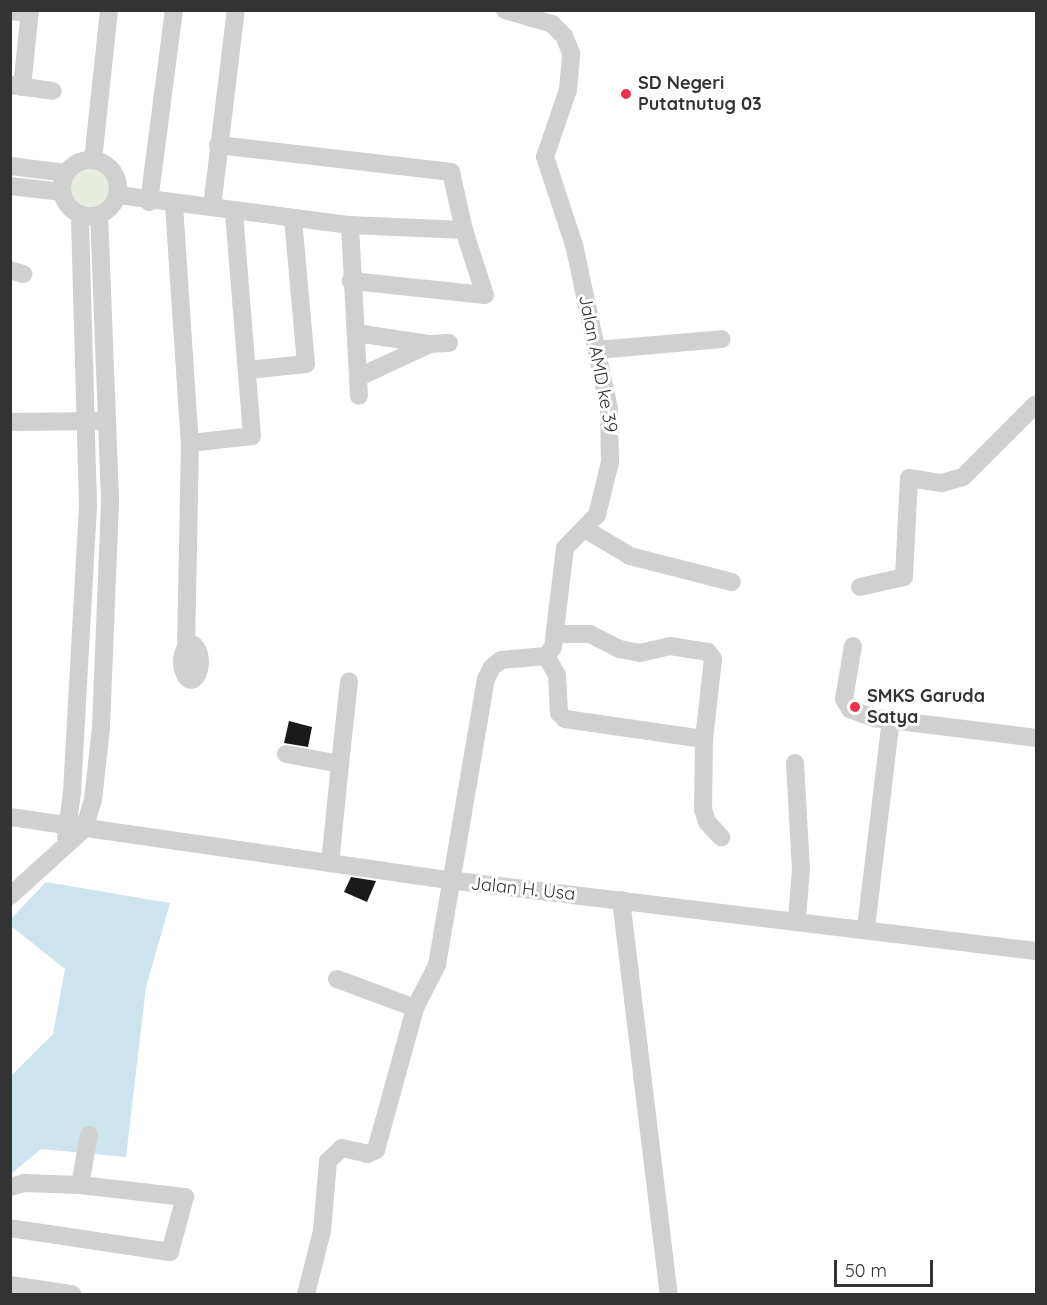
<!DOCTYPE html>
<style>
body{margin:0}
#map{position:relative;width:1047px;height:1305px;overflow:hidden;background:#fff;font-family:Quicksand,sans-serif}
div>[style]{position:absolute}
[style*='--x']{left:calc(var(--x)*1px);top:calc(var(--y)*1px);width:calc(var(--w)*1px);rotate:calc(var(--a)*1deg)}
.green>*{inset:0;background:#e6ecde}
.round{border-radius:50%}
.water>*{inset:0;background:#cde4ef}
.building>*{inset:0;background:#1a1a1a}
.minor>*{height:18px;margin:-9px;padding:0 9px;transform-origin:9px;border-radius:9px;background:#d0d0d0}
.minor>.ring{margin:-9px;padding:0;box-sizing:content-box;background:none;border:18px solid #d0d0d0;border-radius:50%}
.dots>*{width:16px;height:16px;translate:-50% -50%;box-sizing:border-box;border:3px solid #fff;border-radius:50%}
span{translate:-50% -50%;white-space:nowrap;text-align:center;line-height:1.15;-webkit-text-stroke:6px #fff;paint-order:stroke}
.poi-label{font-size:18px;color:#333;font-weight:700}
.left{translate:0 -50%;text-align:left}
.street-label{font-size:18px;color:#333}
.frame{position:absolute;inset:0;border:12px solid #333;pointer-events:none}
.scale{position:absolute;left:834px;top:1260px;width:99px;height:27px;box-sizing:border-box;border:3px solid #333;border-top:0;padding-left:8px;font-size:18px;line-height:21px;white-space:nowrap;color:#333;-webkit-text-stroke:4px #fff;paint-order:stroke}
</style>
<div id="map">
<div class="green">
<i class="round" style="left:57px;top:164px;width:54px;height:54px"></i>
</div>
<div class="water">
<i style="clip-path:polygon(46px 882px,170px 903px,146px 987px,126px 1157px,41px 1149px,11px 1174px,11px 1076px,53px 1034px,65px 969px,11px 926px,10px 920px)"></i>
</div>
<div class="building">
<i style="clip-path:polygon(289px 721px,312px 727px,308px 747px,284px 743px)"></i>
<i style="clip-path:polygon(351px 877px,376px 881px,367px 902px,344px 892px)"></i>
</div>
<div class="minor">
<i style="--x:10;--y:11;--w:20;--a:6"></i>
<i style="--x:10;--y:85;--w:43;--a:7.9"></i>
<i style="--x:22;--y:87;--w:77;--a:-84.1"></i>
<i style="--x:218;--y:145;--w:235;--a:6.6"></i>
<i style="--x:451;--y:172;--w:59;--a:77.4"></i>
<i style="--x:93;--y:160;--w:151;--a:-83.9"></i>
<i class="ring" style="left:62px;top:160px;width:38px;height:38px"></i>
<i style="--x:10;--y:166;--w:56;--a:7.1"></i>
<i style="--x:10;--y:186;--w:53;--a:6.5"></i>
<i style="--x:118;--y:195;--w:234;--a:7.4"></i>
<i style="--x:350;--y:225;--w:114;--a:2.5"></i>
<i style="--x:464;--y:230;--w:68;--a:72.1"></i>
<i style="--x:485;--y:295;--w:135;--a:-174"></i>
<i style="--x:149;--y:202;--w:194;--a:-82.6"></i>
<i style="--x:174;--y:205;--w:239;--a:86.2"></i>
<i style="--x:190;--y:443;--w:201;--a:91.1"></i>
<i style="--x:212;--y:207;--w:198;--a:-83.1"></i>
<i style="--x:350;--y:225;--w:171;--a:87"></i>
<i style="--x:10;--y:270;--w:14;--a:17"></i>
<i style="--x:356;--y:333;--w:75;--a:8.5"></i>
<i style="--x:430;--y:344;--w:19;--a:-3"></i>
<i style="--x:597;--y:350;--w:125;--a:-5"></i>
<i style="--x:248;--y:370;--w:58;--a:-5.9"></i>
<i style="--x:306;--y:364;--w:146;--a:-95.1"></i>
<i style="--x:359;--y:377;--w:78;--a:-24.9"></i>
<i style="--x:10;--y:422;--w:88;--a:-0.7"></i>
<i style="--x:190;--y:443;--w:62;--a:-6.4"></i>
<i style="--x:252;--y:436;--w:226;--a:-94.6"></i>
<i style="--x:585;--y:529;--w:52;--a:31"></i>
<i style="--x:630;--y:556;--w:105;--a:14.3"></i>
<i style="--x:860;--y:587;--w:45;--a:-12.8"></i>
<i style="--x:904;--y:577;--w:99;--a:-87.1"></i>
<i style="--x:909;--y:478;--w:33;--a:9"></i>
<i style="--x:942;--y:483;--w:22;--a:-16"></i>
<i style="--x:963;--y:477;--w:103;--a:-45"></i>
<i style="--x:557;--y:634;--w:33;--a:0"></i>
<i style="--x:590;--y:634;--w:34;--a:27"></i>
<i style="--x:620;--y:649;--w:20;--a:11"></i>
<i style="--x:640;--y:653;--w:31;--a:-13"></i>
<i style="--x:670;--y:646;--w:38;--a:9"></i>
<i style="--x:708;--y:652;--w:9;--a:54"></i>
<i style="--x:713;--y:659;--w:81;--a:96.4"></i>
<i class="ring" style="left:182px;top:644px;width:-2px;height:-2px"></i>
<i style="--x:853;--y:646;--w:54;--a:99.6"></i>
<i style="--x:844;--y:699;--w:12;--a:59"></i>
<i style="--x:850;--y:709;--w:26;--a:21"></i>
<i style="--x:874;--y:718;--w:163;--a:7"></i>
<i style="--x:546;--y:656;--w:22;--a:60"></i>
<i style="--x:557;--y:675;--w:38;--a:87"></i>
<i style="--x:559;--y:713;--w:8;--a:45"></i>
<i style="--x:565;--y:719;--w:140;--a:8.2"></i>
<i style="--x:704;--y:739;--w:70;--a:90.8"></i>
<i style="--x:703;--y:809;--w:14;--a:73"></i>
<i style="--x:707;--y:822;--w:21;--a:47"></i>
<i style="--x:286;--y:754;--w:55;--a:10.5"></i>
<i style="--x:340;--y:764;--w:100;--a:95.7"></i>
<i style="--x:795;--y:763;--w:106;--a:86.8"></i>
<i style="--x:801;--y:869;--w:50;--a:94.6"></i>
<i style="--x:340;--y:764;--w:83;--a:-83.8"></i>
<i style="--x:10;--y:817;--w:443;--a:8.2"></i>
<i style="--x:449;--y:880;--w:591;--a:6.9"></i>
<i style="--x:66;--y:838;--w:46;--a:-82.6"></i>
<i style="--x:72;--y:792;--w:286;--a:-86.8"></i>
<i style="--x:88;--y:506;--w:292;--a:-91.6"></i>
<i style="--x:10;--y:896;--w:100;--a:-42.2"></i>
<i style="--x:84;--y:829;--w:30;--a:-73"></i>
<i style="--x:93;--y:800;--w:73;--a:-83.7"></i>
<i style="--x:101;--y:727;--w:228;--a:-87.7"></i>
<i style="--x:110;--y:499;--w:284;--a:-92.2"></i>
<i style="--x:621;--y:900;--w:397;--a:83.1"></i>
<i style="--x:866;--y:928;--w:210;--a:-83.2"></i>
<i style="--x:337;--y:979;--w:83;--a:20.4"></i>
<i style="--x:80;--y:1185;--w:51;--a:-79.8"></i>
<i style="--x:10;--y:1187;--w:15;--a:-16"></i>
<i style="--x:24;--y:1183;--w:56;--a:2"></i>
<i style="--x:80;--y:1185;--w:106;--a:6.5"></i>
<i style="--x:185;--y:1197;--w:57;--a:105.3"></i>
<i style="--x:170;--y:1252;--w:162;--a:-171.5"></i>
<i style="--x:10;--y:1285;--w:63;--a:8.3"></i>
<i style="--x:306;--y:1294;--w:65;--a:-75.7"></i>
<i style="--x:322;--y:1231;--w:70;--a:-85.1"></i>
<i style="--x:328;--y:1161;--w:19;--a:-43"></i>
<i style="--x:342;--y:1148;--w:26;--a:13"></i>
<i style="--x:367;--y:1154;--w:10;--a:-24"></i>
<i style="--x:376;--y:1150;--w:147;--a:-74.6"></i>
<i style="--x:415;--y:1008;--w:48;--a:-62.9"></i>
<i style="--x:437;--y:965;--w:290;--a:-80.3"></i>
<i style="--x:486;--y:679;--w:13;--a:-63"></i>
<i style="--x:492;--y:667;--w:11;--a:-38"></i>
<i style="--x:501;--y:660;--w:45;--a:-5.1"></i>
<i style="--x:546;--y:656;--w:11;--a:-52"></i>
<i style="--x:553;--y:647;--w:100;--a:-83.1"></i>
<i style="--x:565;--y:548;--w:46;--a:-45.9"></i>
<i style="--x:597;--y:515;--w:55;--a:-76.2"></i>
<i style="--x:610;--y:462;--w:53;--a:-91.1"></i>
<i style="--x:609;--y:409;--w:168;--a:-102"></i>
<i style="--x:574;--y:245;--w:93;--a:-108.2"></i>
<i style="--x:545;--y:157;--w:71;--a:-71.1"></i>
<i style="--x:568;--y:90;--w:37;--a:-85"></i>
<i style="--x:571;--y:53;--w:18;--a:-112"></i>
<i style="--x:564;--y:36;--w:17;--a:-135"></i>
<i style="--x:552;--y:24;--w:49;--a:-163.4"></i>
</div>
<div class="dots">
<i style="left:626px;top:94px;background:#ee3149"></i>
<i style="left:855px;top:707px;background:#ee3149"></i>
</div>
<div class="poi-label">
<span class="left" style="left:638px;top:94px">SD Negeri<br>Putatnutug 03</span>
<span class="left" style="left:867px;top:707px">SMKS Garuda<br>Satya</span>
</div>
<div class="street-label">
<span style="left:598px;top:364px;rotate:79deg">Jalan AMD ke 39</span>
<span style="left:523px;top:889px;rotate:6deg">Jalan H. Usa</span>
</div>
<div class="frame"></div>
<div class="scale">50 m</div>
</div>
